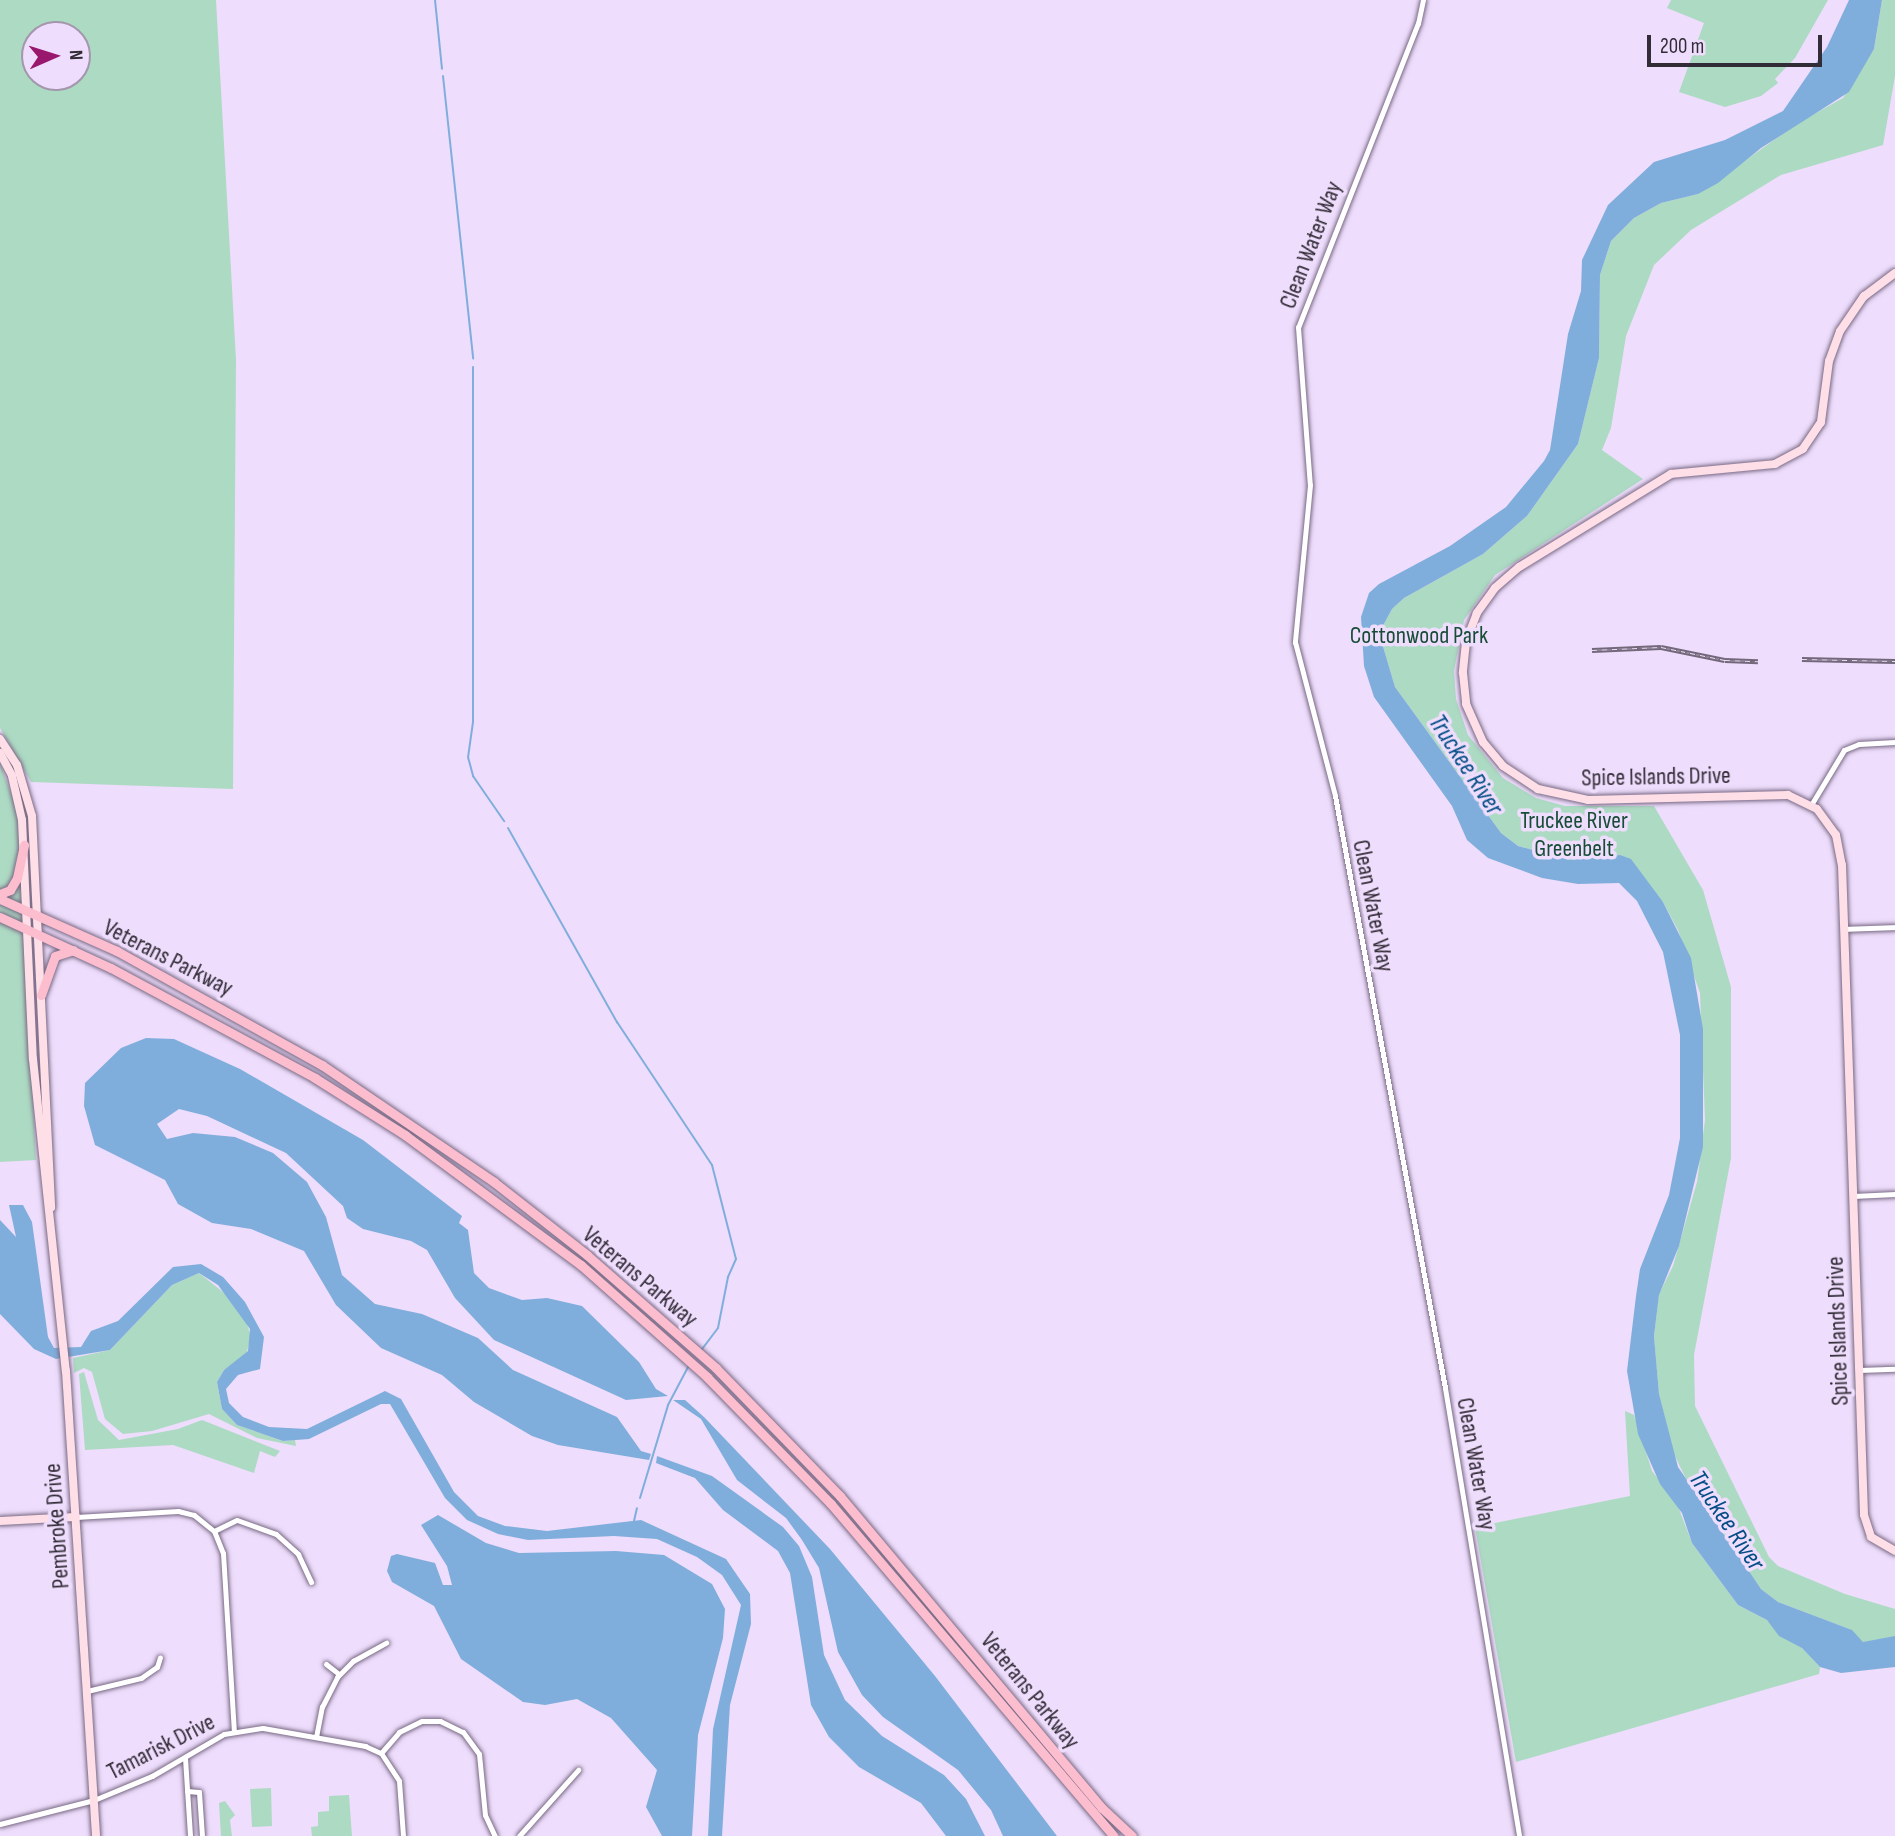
<!DOCTYPE html>
<style>
body{margin:0}
#map{position:relative;width:1895px;height:1836px;overflow:hidden;background:#eeddfc;font-family:"Sofia Sans Condensed",sans-serif}
div>[style]{position:absolute}
[style*='--x']{left:calc(var(--x)*1px);top:calc(var(--y)*1px);width:calc(var(--w)*1px);rotate:calc(var(--a)*1deg)}
.green>*{inset:0;background:#addac3}
.water>*{inset:0;background:#80aedc}
.stream>*{height:2px;margin:-1px;padding:0 1px;transform-origin:1px;border-radius:1px;background:#80aedc}
.roads{filter:drop-shadow(0 0 2px #786984) drop-shadow(0 0 2px #786984)}
.street>*{height:5px;margin:-2.5px;padding:0 2.5px;transform-origin:2.5px;border-radius:2.5px;background:#fff}
.secondary>*{height:8px;margin:-4px;padding:0 4px;transform-origin:4px;border-radius:4px;background:#fedee7}
.primary>*{height:9px;margin:-4.5px;padding:0 4.5px;transform-origin:4.5px;border-radius:4.5px;background:#fcbece}
.rail>*{height:4.5px;margin-top:-2.25px;transform-origin:0;background:repeating-linear-gradient(90deg,#eeddfc 0 5px,#72687a 0 10px);box-sizing:border-box;border-block:2px solid #72687a}
span{translate:-50% -50%;white-space:nowrap;text-align:center;line-height:1.15;-webkit-text-stroke:7px #eeddfc;paint-order:stroke}
.street-label{font-size:24px;color:#322c37}
.park-label{font-size:24px;color:#174c36}
.water-label{font-size:26px;color:#044e86;font-style:italic}
.north{position:absolute;left:21px;top:21px;width:70px;height:70px;box-sizing:border-box;background:#eeddfc;border:2px solid #a396ad;border-radius:50%;rotate:87deg;font-size:19px;font-weight:700;line-height:28px;text-align:center;color:#322c37}
.north::after{content:'';display:block;margin:auto;width:24px;height:32px;background:#99186e;clip-path:polygon(50% 0,100% 100%,50% 72%,0 100%)}
.scale{position:absolute;left:1647px;top:35px;width:175px;height:32px;box-sizing:border-box;border:4px solid #322c37;border-top:0;padding-left:9px;font-size:21px;line-height:24px;white-space:nowrap;color:#322c37;-webkit-text-stroke:5px #eeddfc;paint-order:stroke}
</style>
<div id="map">
<div class="green">
<i style="clip-path:polygon(evenodd,0 0,216px 0,236px 360px,233px 789px,31px 782px,0 728px,0 0,35px 35px,77px 35px,77px 77px,35px 77px,35px 35px)"></i>
<i style="clip-path:polygon(1671px 0,1828px 0,1795px 58px,1775px 79px,1778px 83px,1761px 96px,1725px 107px,1679px 92px,1704px 23px,1667px 8px)"></i>
<i style="clip-path:polygon(1882px 0,1895px 0,1895px 76px,1883px 145px,1781px 175px,1691px 230px,1654px 265px,1626px 336px,1611px 428px,1602px 450px,1643px 479px,1495px 575px,1464px 620px,1454px 671px,1456px 699px,1468px 735px,1503px 778px,1536px 798px,1565px 806px,1654px 806px,1703px 890px,1731px 987px,1731px 1158px,1694px 1355px,1695px 1406px,1769px 1557px,1778px 1566px,1845px 1594px,1895px 1609px,1895px 1636px,1877px 1643px,1863px 1642px,1849px 1629px,1778px 1602px,1761px 1589px,1735px 1555px,1710px 1508px,1687px 1481px,1674px 1454px,1659px 1395px,1654px 1336px,1659px 1294px,1673px 1266px,1697px 1182px,1705px 1120px,1700px 993px,1678px 930px,1663px 902px,1620px 855px,1570px 860px,1518px 846px,1501px 833px,1395px 687px,1379px 633px,1392px 609px,1404px 598px,1483px 554px,1527px 516px,1578px 444px,1599px 358px,1600px 275px,1611px 241px,1634px 218px,1661px 203px,1698px 194px,1798px 123px,1843px 98px,1874px 49px)"></i>
<i style="clip-path:polygon(0 763px,18px 813px,36px 1160px,0 1162px)"></i>
<i style="clip-path:polygon(199px 1273px,228px 1296px,246px 1320px,251px 1337px,246px 1355px,224px 1370px,217px 1382px,222px 1409px,237px 1425px,283px 1441px,295px 1440px,296px 1446px,257px 1438px,209px 1414px,152px 1431px,123px 1434px,105px 1419px,92px 1372px,84px 1368px,74px 1373px,73px 1358px,110px 1350px,172px 1285px)"></i>
<i style="clip-path:polygon(84px 1372px,98px 1420px,119px 1440px,178px 1429px,202px 1420px,280px 1451px,275px 1457px,260px 1451px,254px 1473px,173px 1445px,85px 1450px,79px 1374px)"></i>
<i style="clip-path:polygon(1625px 1411px,1634px 1415px,1652px 1471px,1676px 1501px,1692px 1543px,1738px 1605px,1767px 1620px,1802px 1648px,1820px 1667px,1819px 1674px,1516px 1762px,1475px 1527px,1630px 1496px)"></i>
<i style="clip-path:polygon(271px 1788px,272px 1826px,252px 1827px,250px 1789px)"></i>
<i style="clip-path:polygon(349px 1795px,352px 1836px,312px 1836px,311px 1827px,318px 1826px,318px 1812px,329px 1811px,329px 1796px)"></i>
<i style="clip-path:polygon(225px 1801px,235px 1815px,230px 1820px,232px 1836px,221px 1836px,219px 1803px)"></i>
</div>
<div class="water">
<i style="clip-path:polygon(1849px 0,1882px 0,1874px 49px,1849px 92px,1761px 148px,1718px 183px,1698px 194px,1661px 203px,1634px 218px,1611px 241px,1600px 275px,1599px 358px,1578px 444px,1527px 516px,1483px 554px,1404px 598px,1392px 609px,1379px 633px,1395px 687px,1501px 833px,1518px 846px,1570px 860px,1620px 855px,1631px 859px,1663px 902px,1691px 958px,1703px 1029px,1703px 1147px,1679px 1246px,1659px 1295px,1654px 1336px,1659px 1394px,1678px 1467px,1761px 1589px,1778px 1602px,1852px 1630px,1863px 1642px,1895px 1636px,1895px 1667px,1841px 1673px,1820px 1667px,1802px 1648px,1779px 1636px,1767px 1620px,1738px 1605px,1692px 1543px,1682px 1513px,1660px 1484px,1638px 1434px,1627px 1371px,1636px 1296px,1640px 1269px,1669px 1195px,1680px 1138px,1680px 1035px,1663px 952px,1637px 901px,1619px 883px,1578px 884px,1542px 878px,1488px 858px,1467px 840px,1452px 806px,1374px 697px,1364px 666px,1361px 617px,1369px 593px,1379px 584px,1450px 546px,1506px 507px,1544px 461px,1550px 450px,1568px 334px,1581px 291px,1582px 260px,1608px 205px,1654px 162px,1725px 140px,1783px 111px,1827px 47px)"></i>
<i style="clip-path:polygon(146px 1038px,174px 1039px,240px 1069px,363px 1140px,462px 1216px,459px 1223px,468px 1230px,474px 1273px,489px 1288px,522px 1300px,547px 1298px,582px 1306px,639px 1362px,656px 1389px,668px 1396px,626px 1400px,494px 1340px,455px 1298px,427px 1250px,411px 1241px,363px 1229px,347px 1218px,343px 1206px,286px 1153px,207px 1116px,179px 1109px,157px 1124px,167px 1139px,193px 1133px,235px 1137px,273px 1153px,307px 1182px,326px 1217px,342px 1275px,375px 1304px,422px 1314px,478px 1338px,513px 1370px,617px 1417px,641px 1451px,651px 1454px,649px 1460px,558px 1445px,532px 1436px,474px 1402px,442px 1375px,381px 1348px,336px 1305px,304px 1251px,251px 1229px,212px 1223px,178px 1204px,165px 1180px,95px 1145px,84px 1106px,85px 1083px,121px 1048px)"></i>
<i style="clip-path:polygon(9px 1205px,23px 1205px,32px 1222px,48px 1337px,54px 1348px,81px 1347px,91px 1331px,118px 1321px,173px 1267px,201px 1264px,223px 1277px,245px 1302px,264px 1337px,260px 1369px,238px 1375px,226px 1389px,229px 1403px,243px 1417px,269px 1427px,307px 1429px,385px 1391px,401px 1399px,454px 1492px,478px 1516px,505px 1526px,547px 1531px,641px 1520px,726px 1559px,750px 1594px,751px 1624px,730px 1705px,722px 1836px,708px 1836px,713px 1729px,741px 1605px,722px 1575px,697px 1557px,657px 1539px,614px 1536px,528px 1540px,498px 1534px,467px 1520px,445px 1498px,390px 1404px,381px 1404px,309px 1439px,283px 1441px,237px 1425px,222px 1409px,217px 1382px,224px 1370px,248px 1351px,250px 1329px,218px 1285px,199px 1273px,172px 1285px,110px 1350px,56px 1359px,34px 1349px,0 1314px,0 1220px,16px 1237px)"></i>
<i style="clip-path:polygon(673px 1400px,685px 1400px,704px 1417px,830px 1549px,935px 1676px,1057px 1836px,1003px 1836px,991px 1810px,958px 1770px,883px 1717px,862px 1695px,838px 1652px,819px 1568px,802px 1540px,786px 1518px,737px 1480px,701px 1419px)"></i>
<i style="clip-path:polygon(657px 1456px,712px 1476px,783px 1527px,799px 1546px,812px 1577px,824px 1655px,845px 1700px,882px 1736px,944px 1775px,966px 1799px,985px 1836px,946px 1836px,921px 1803px,859px 1767px,829px 1737px,811px 1705px,790px 1573px,778px 1551px,723px 1510px,695px 1478px,656px 1463px)"></i>
<i style="clip-path:polygon(438px 1515px,486px 1543px,519px 1553px,616px 1551px,664px 1555px,712px 1584px,725px 1609px,723px 1638px,698px 1735px,692px 1836px,662px 1836px,646px 1807px,657px 1770px,611px 1718px,577px 1699px,545px 1705px,523px 1702px,461px 1659px,434px 1606px,392px 1582px,387px 1571px,391px 1556px,397px 1554px,435px 1563px,443px 1585px,452px 1585px,447px 1566px,421px 1525px)"></i>
</div>
<div class="stream">
<i style="--x:435;--y:0;--w:69;--a:84.2"></i>
<i style="--x:443;--y:76;--w:284;--a:83.9"></i>
<i style="--x:473;--y:367;--w:355;--a:90"></i>
<i style="--x:473;--y:722;--w:35;--a:98"></i>
<i style="--x:468;--y:757;--w:20;--a:75"></i>
<i style="--x:473;--y:776;--w:55;--a:55.4"></i>
<i style="--x:508;--y:828;--w:223;--a:60.7"></i>
<i style="--x:617;--y:1022;--w:172;--a:56.4"></i>
<i style="--x:712;--y:1165;--w:97;--a:75.7"></i>
<i style="--x:736;--y:1259;--w:20;--a:114"></i>
<i style="--x:728;--y:1277;--w:52;--a:101.1"></i>
<i style="--x:718;--y:1328;--w:30;--a:127"></i>
<i style="--x:640;--y:1498;--w:97;--a:-73.2"></i>
<i style="--x:668;--y:1405;--w:43;--a:-62.2"></i>
<i style="--x:634;--y:1521;--w:13;--a:-77"></i>
</div>
<div class="roads">
<div class="street">
<i style="--x:1423;--y:0;--w:24;--a:102"></i>
<i style="--x:1418;--y:23;--w:327;--a:111.5"></i>
<i style="--x:1298;--y:327;--w:158;--a:85.7"></i>
<i style="--x:1310;--y:485;--w:158;--a:95.5"></i>
<i style="--x:1295;--y:642;--w:159;--a:75.4"></i>
<i style="--x:1335;--y:796;--w:602;--a:79.47"></i>
<i style="--x:1445;--y:1388;--w:454;--a:80.6"></i>
<i style="--x:1811;--y:805;--w:64;--a:-59"></i>
<i style="--x:1844;--y:750;--w:16;--a:-22"></i>
<i style="--x:1859;--y:744;--w:36;--a:-3"></i>
<i style="--x:1844;--y:929;--w:51;--a:-2.2"></i>
<i style="--x:1853;--y:1196;--w:42;--a:-2.7"></i>
<i style="--x:1859;--y:1370;--w:36;--a:-2"></i>
<i style="--x:76;--y:1517;--w:102;--a:-3.4"></i>
<i style="--x:178;--y:1511;--w:16;--a:14"></i>
<i style="--x:194;--y:1515;--w:26;--a:39"></i>
<i style="--x:214;--y:1531;--w:24;--a:68"></i>
<i style="--x:223;--y:1553;--w:178;--a:86.5"></i>
<i style="--x:214;--y:1531;--w:25;--a:-26"></i>
<i style="--x:237;--y:1520;--w:41;--a:19.7"></i>
<i style="--x:276;--y:1534;--w:30;--a:42"></i>
<i style="--x:298;--y:1554;--w:31;--a:65"></i>
<i style="--x:326;--y:1664;--w:16;--a:38"></i>
<i style="--x:87;--y:1691;--w:56;--a:-13.5"></i>
<i style="--x:141;--y:1678;--w:19;--a:-35"></i>
<i style="--x:157;--y:1667;--w:10;--a:-73"></i>
<i style="--x:316;--y:1737;--w:31;--a:-79"></i>
<i style="--x:322;--y:1707;--w:34;--a:-63"></i>
<i style="--x:337;--y:1677;--w:23;--a:-45"></i>
<i style="--x:353;--y:1661;--w:38;--a:-29"></i>
<i style="--x:381;--y:1753;--w:28;--a:-49"></i>
<i style="--x:399;--y:1732;--w:25;--a:-26"></i>
<i style="--x:422;--y:1721;--w:18;--a:0"></i>
<i style="--x:440;--y:1721;--w:25;--a:26"></i>
<i style="--x:463;--y:1732;--w:27;--a:54"></i>
<i style="--x:479;--y:1754;--w:61;--a:84.4"></i>
<i style="--x:485;--y:1815;--w:23;--a:65"></i>
<i style="--x:185;--y:1758;--w:78;--a:86.3"></i>
<i style="--x:187;--y:1791;--w:12;--a:5"></i>
<i style="--x:199;--y:1792;--w:44;--a:86.1"></i>
<i style="--x:0;--y:1824;--w:97;--a:-14.3"></i>
<i style="--x:94;--y:1800;--w:63;--a:-22.5"></i>
<i style="--x:152;--y:1776;--w:83;--a:-30.3"></i>
<i style="--x:224;--y:1734;--w:39;--a:-9"></i>
<i style="--x:263;--y:1728;--w:104;--a:10"></i>
<i style="--x:365;--y:1746;--w:17;--a:24"></i>
<i style="--x:381;--y:1753;--w:33;--a:57"></i>
<i style="--x:399;--y:1781;--w:55;--a:85.8"></i>
<i style="--x:519;--y:1836;--w:89;--a:-48.2"></i>
</div>
<div class="secondary">
<i style="--x:1895;--y:273;--w:39;--a:143"></i>
<i style="--x:1864;--y:296;--w:42;--a:124.4"></i>
<i style="--x:1840;--y:331;--w:32;--a:110"></i>
<i style="--x:1829;--y:361;--w:62;--a:97.5"></i>
<i style="--x:1821;--y:422;--w:32;--a:124"></i>
<i style="--x:1803;--y:449;--w:32;--a:152"></i>
<i style="--x:1775;--y:464;--w:104;--a:174.5"></i>
<i style="--x:1671;--y:474;--w:178;--a:148.5"></i>
<i style="--x:1519;--y:567;--w:32;--a:139"></i>
<i style="--x:1495;--y:588;--w:31;--a:126"></i>
<i style="--x:1477;--y:613;--w:31;--a:111"></i>
<i style="--x:1466;--y:642;--w:31;--a:96"></i>
<i style="--x:1463;--y:673;--w:31;--a:84"></i>
<i style="--x:1466;--y:704;--w:42;--a:65.9"></i>
<i style="--x:1483;--y:742;--w:31;--a:50"></i>
<i style="--x:1503;--y:766;--w:42;--a:33.3"></i>
<i style="--x:1538;--y:789;--w:51;--a:12.4"></i>
<i style="--x:1588;--y:800;--w:200;--a:-1.4"></i>
<i style="--x:1788;--y:795;--w:32;--a:26"></i>
<i style="--x:1817;--y:809;--w:32;--a:54"></i>
<i style="--x:1836;--y:835;--w:31;--a:79"></i>
<i style="--x:1842;--y:865;--w:650;--a:88.06"></i>
<i style="--x:1864;--y:1515;--w:23;--a:72"></i>
<i style="--x:1871;--y:1537;--w:28;--a:30"></i>
<i style="--x:0;--y:739;--w:31;--a:57"></i>
<i style="--x:17;--y:765;--w:53;--a:73.6"></i>
<i style="--x:32;--y:816;--w:392;--a:87.2"></i>
<i style="--x:0;--y:753;--w:26;--a:62"></i>
<i style="--x:12;--y:776;--w:45;--a:77.2"></i>
<i style="--x:22;--y:820;--w:239;--a:87.4"></i>
<i style="--x:33;--y:1059;--w:314;--a:84"></i>
<i style="--x:66;--y:1371;--w:466;--a:86.3"></i>
<i style="--x:0;--y:1521;--w:76;--a:-3"></i>
</div>
<div class="primary">
<i style="--x:0;--y:894;--w:11;--a:-22"></i>
<i style="--x:10;--y:890;--w:14;--a:-60"></i>
<i style="--x:17;--y:878;--w:34;--a:-78"></i>
<i style="--x:0;--y:899;--w:128;--a:24"></i>
<i style="--x:117;--y:951;--w:235;--a:29.1"></i>
<i style="--x:322;--y:1065;--w:208;--a:34.2"></i>
<i style="--x:494;--y:1182;--w:118;--a:38.1"></i>
<i style="--x:587;--y:1255;--w:171;--a:41.2"></i>
<i style="--x:716;--y:1368;--w:178;--a:45.9"></i>
<i style="--x:840;--y:1496;--w:407;--a:50"></i>
<i style="--x:1102;--y:1808;--w:41;--a:43"></i>
<i style="--x:0;--y:917;--w:122;--a:24.7"></i>
<i style="--x:111;--y:968;--w:232;--a:28.3"></i>
<i style="--x:315;--y:1078;--w:107;--a:32.3"></i>
<i style="--x:405;--y:1135;--w:219;--a:36.5"></i>
<i style="--x:581;--y:1265;--w:169;--a:41.6"></i>
<i style="--x:707;--y:1377;--w:177;--a:45.7"></i>
<i style="--x:831;--y:1504;--w:436;--a:49.6"></i>
<i style="--x:41;--y:995;--w:41;--a:-70.3"></i>
<i style="--x:55;--y:956;--w:19;--a:-18"></i>
</div>
</div>
<div class="rail">
<i style="--x:1592;--y:650;--w:69;--a:-2.5"></i>
<i style="--x:1661;--y:647;--w:65;--a:11.5"></i>
<i style="--x:1725;--y:660;--w:33;--a:2"></i>
<i style="--x:1802;--y:659;--w:93;--a:1.2"></i>
</div>
<div class="street-label">
<span style="left:1311px;top:245px;rotate:-69deg">Clean Water Way</span>
<span style="left:1656px;top:777px;rotate:-1deg">Spice Islands Drive</span>
<span style="left:1373px;top:906px;rotate:79deg">Clean Water Way</span>
<span style="left:168px;top:958px;rotate:27deg">Veterans Parkway</span>
<span style="left:640px;top:1277px;rotate:40deg">Veterans Parkway</span>
<span style="left:1838px;top:1331px;rotate:-92deg">Spice Islands Drive</span>
<span style="left:1476px;top:1464px;rotate:80deg">Clean Water Way</span>
<span style="left:57px;top:1526px;rotate:-94deg">Pembroke Drive</span>
<span style="left:1030px;top:1691px;rotate:51deg">Veterans Parkway</span>
<span style="left:161px;top:1747px;rotate:-27deg">Tamarisk Drive</span>
</div>
<div class="park-label">
<span style="left:1419px;top:636px">Cottonwood Park</span>
<span style="left:1574px;top:835px">Truckee River<br>Greenbelt</span>
</div>
<div class="water-label">
<span style="left:1465px;top:765px;rotate:57deg">Truckee River</span>
<span style="left:1726px;top:1521px;rotate:56deg">Truckee River</span>
</div>
<div class="north">N</div>
<div class="scale">200 m</div>
</div>
